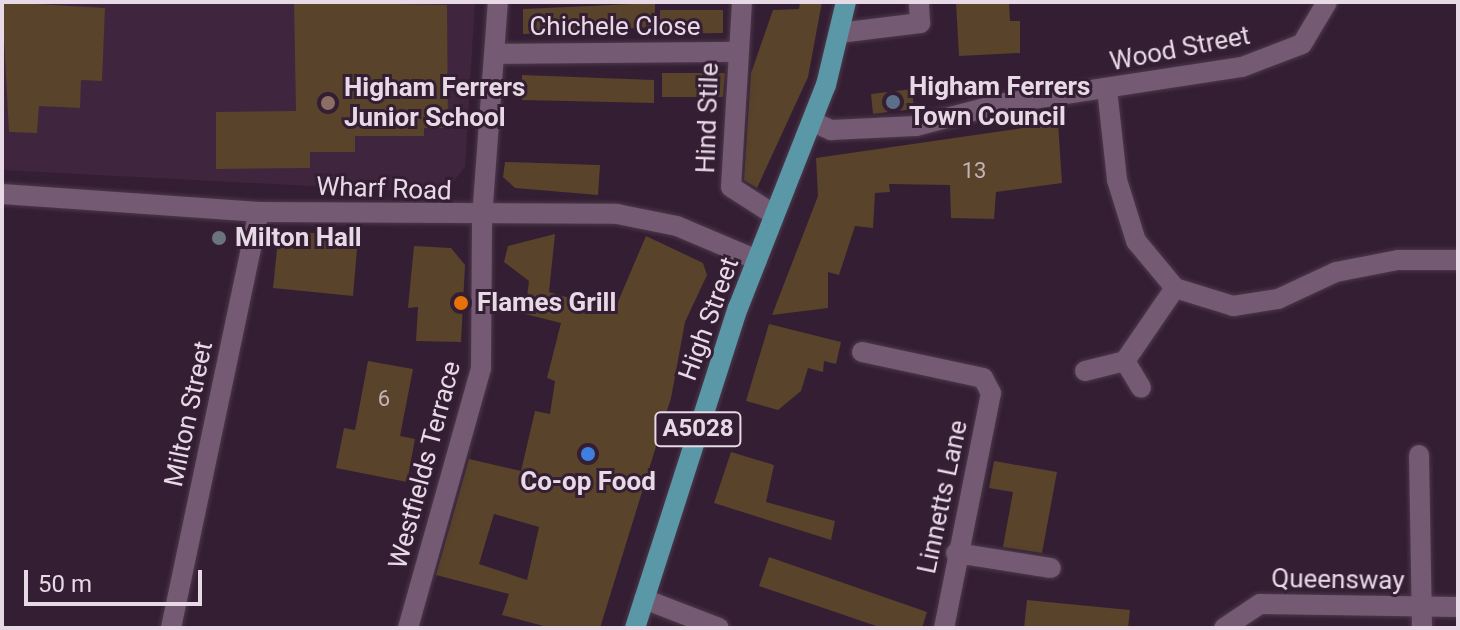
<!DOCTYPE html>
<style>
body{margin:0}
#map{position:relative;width:1460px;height:630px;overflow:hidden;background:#341e33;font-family:Roboto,sans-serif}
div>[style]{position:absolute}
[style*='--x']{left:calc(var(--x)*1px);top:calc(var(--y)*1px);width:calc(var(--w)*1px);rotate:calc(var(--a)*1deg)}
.built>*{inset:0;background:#40253e}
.building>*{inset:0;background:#59432a}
.roads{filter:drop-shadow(0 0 2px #4c394b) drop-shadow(0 0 2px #4c394b)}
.minor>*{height:20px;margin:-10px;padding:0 10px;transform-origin:10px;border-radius:10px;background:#745a72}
.major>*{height:20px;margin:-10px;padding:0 10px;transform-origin:10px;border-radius:10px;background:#5a98a8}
.dots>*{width:22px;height:22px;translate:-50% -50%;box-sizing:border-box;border:4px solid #341e33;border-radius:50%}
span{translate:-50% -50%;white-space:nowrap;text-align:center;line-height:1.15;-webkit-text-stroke:6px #341e33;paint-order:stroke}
.number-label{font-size:22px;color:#c4b4b7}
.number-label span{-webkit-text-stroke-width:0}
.shield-label span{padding:2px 6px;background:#341e33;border:2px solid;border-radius:6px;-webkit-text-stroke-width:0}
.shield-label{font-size:24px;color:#e8d9e6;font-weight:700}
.street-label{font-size:26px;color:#e8d9e6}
.poi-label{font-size:26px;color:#e8d9e6;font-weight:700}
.left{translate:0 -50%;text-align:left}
.frame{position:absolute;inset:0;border:4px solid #e8d9e6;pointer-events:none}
.scale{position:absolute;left:24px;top:570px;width:178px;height:36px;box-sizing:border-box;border:4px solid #e8d9e6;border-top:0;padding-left:10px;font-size:24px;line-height:28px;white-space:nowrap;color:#e8d9e6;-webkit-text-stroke:6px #341e33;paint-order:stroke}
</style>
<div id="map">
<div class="built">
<i style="clip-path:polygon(2px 2px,475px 2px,465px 167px,444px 193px,2px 170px)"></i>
</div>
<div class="building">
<i style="clip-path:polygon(2px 2px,105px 8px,102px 81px,81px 80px,80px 108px,39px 106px,37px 133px,9px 132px)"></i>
<i style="clip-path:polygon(294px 2px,447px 5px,448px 128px,424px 128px,424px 136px,355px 136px,355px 152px,310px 152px,310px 168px,216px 169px,216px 112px,296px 111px)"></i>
<i style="clip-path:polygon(800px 2px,822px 2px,808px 77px,757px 188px,744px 180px,751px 73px,773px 10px,799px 9px)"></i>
<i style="clip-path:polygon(956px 2px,1009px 2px,1010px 21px,1020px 21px,1020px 53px,959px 56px)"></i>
<i style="clip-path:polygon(655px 3px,655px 27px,523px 34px,523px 9px)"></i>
<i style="clip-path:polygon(660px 10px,723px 10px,723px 33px,660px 34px)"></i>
<i style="clip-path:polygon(662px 73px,725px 73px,723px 97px,662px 97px)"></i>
<i style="clip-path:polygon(522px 75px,654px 80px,654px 103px,522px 100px)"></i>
<i style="clip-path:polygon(912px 89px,914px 109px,873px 114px,871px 94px)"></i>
<i style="clip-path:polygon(1058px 123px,1062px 183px,996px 192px,994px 219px,951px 218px,950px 185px,889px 184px,890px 192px,875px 193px,873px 228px,855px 226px,839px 275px,828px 272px,828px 308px,772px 315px,818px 196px,816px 158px)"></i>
<i style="clip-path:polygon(505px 162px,600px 165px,598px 195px,515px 188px,503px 177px)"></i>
<i style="clip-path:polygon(279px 230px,358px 237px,353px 296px,273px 288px)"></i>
<i style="clip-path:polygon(evenodd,555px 234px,549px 292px,614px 311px,646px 236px,703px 263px,707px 275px,685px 322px,671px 398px,600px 628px,551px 628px,502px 615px,509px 594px,436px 575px,469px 459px,521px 471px,535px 411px,550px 414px,555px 381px,547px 378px,561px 323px,525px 314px,529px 281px,504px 262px,508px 246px,555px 234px,494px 514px,539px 527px,527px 580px,479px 564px,494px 514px)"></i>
<i style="clip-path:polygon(414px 246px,451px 248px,465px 265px,461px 342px,416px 341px,418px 307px,408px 308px)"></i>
<i style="clip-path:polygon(769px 324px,841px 342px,836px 364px,824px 361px,823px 372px,808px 368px,801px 391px,778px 410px,746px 401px)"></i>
<i style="clip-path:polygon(368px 361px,413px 369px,400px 436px,415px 439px,407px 482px,336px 468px,344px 428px,355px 430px)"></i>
<i style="clip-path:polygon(731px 452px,774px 465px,766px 502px,835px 521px,831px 540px,714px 503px)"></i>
<i style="clip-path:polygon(994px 461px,1057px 472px,1042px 553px,1003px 547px,1013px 492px,989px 488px)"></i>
<i style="clip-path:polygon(769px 557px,927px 612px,922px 628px,882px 628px,759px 586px)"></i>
<i style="clip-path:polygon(1027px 600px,1130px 610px,1128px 628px,1024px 628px)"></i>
</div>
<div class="roads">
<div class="minor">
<i style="--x:742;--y:2;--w:185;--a:93.4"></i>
<i style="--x:731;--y:187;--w:50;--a:32.7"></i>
<i style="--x:839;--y:33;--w:82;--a:-7"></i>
<i style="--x:920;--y:23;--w:21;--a:-93"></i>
<i style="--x:494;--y:54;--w:242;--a:-0.5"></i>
<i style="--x:1107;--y:89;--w:92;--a:83.7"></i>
<i style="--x:1117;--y:180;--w:64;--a:72.7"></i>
<i style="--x:1136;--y:241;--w:61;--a:50.3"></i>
<i style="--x:1175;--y:288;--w:61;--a:17.2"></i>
<i style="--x:1233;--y:306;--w:46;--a:-8.8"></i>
<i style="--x:1278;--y:299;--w:64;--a:-25"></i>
<i style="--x:1336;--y:272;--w:63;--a:-11"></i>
<i style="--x:1398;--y:260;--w:60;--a:0"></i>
<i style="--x:813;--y:122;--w:20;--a:24"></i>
<i style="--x:831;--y:130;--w:85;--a:-2.7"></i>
<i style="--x:916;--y:126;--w:87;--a:-14.7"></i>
<i style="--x:1000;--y:104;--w:245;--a:-8.7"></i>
<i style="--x:1242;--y:67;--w:64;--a:-21"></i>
<i style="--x:1302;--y:44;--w:49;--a:-59.2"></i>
<i style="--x:2;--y:194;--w:258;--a:4"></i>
<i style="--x:259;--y:212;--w:358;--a:0.3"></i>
<i style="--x:617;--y:214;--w:61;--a:11.3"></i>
<i style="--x:677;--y:226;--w:87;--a:23"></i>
<i style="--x:862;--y:352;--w:124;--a:12.1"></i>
<i style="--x:983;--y:378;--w:17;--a:62"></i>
<i style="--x:991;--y:393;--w:240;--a:101.3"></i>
<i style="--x:1125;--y:361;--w:31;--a:59"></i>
<i style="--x:1085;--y:371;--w:41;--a:-14"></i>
<i style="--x:1125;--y:361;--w:88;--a:-55.6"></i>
<i style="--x:1419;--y:455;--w:173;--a:89"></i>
<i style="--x:956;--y:553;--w:96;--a:9"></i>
<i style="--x:644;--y:599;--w:80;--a:21.1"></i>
<i style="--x:171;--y:628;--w:425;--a:-78.1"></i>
<i style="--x:408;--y:628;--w:270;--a:-74.3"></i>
<i style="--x:481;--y:368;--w:150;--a:-89.6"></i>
<i style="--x:482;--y:218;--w:217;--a:-85.8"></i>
<i style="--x:1224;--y:628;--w:43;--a:-33.7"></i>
<i style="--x:1260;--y:604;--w:198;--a:0.9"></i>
</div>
<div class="major">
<i style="--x:635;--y:628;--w:336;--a:-72.2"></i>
<i style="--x:738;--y:308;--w:240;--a:-68.5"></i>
<i style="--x:826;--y:85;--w:85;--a:-76.5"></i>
</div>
</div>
<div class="dots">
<i style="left:893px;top:102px;background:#5c6f8a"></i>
<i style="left:328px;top:103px;background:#8d6e63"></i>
<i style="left:219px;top:238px;background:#6b7280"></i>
<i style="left:461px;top:303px;background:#e8710a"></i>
<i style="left:588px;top:454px;background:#3f7fe0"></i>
</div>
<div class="number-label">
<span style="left:974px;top:171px">13</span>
<span style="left:384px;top:399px">6</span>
</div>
<div class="shield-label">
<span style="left:698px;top:429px">A5028</span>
</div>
<div class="street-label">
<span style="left:615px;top:27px">Chichele Close</span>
<span style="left:1180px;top:49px;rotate:-11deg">Wood Street</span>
<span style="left:708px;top:118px;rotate:-88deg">Hind Stile</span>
<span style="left:384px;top:189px;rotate:2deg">Wharf Road</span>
<span style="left:709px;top:319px;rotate:-70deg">High Street</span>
<span style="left:189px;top:414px;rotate:-78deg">Milton Street</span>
<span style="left:425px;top:465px;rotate:-75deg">Westfields Terrace</span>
<span style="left:943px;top:497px;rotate:-78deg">Linnetts Lane</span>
<span style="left:1338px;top:580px;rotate:1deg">Queensway</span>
</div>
<div class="poi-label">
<span class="left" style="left:909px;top:102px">Higham Ferrers<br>Town Council</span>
<span class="left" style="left:344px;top:103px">Higham Ferrers<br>Junior School</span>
<span class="left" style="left:235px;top:238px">Milton Hall</span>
<span class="left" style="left:477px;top:303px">Flames Grill</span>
<span style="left:588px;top:482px">Co-op Food</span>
</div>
<div class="frame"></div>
<div class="scale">50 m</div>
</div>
